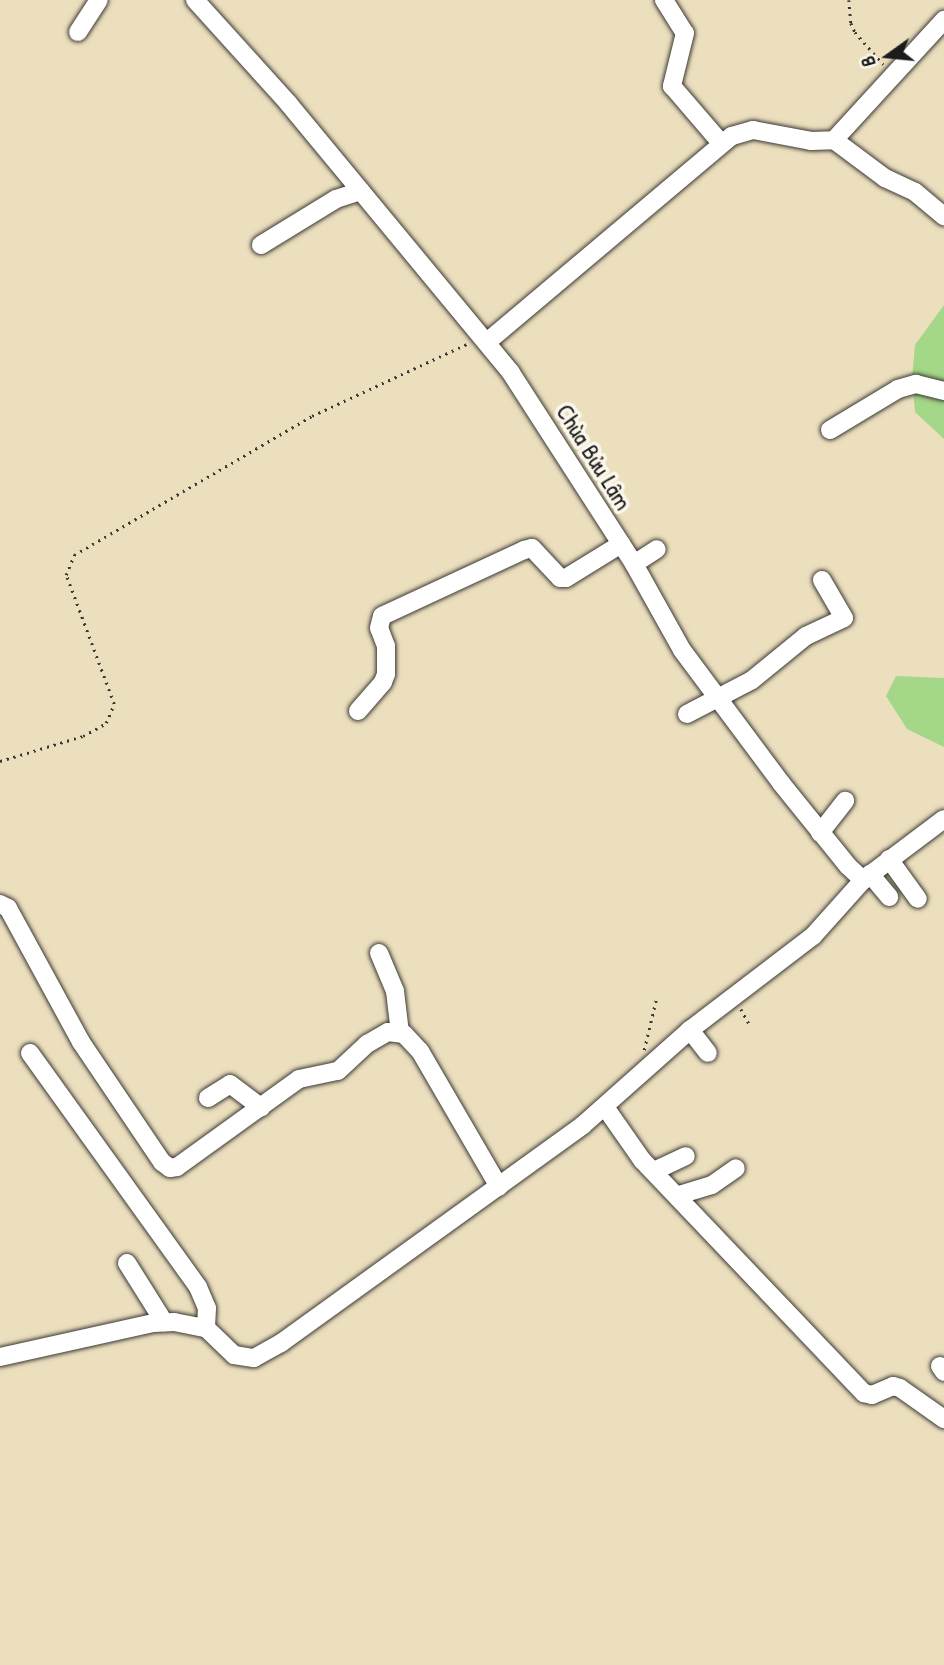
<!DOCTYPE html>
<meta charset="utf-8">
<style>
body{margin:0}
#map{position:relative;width:944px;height:1665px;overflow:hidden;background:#ecdfbe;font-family:"Patrick Hand",sans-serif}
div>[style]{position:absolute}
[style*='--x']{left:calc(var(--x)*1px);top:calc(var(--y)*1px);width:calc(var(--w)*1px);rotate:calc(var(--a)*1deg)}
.green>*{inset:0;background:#a4d787}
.path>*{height:2.5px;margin-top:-1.25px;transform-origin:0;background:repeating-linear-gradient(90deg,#3b3934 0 2px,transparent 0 7px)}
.roads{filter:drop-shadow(0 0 2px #3b3934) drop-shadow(0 0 2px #3b3934)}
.minor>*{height:18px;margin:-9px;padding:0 9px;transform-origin:9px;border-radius:9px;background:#fff}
span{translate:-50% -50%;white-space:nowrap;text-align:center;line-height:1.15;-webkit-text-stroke:7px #fbf7ec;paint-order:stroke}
.street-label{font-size:24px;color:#1c1c1c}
.north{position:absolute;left:853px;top:21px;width:70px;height:70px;-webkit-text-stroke:5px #fbf7ec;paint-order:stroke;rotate:255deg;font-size:19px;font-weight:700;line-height:28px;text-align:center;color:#1c1c1c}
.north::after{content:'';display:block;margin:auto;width:24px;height:32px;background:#1c1c1c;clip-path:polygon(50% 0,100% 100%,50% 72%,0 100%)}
</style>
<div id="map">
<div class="green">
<i style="clip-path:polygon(944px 305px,944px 439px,915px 412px,912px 378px,915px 345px)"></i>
<i style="clip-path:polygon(896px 676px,944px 678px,944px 747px,907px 729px,886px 696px)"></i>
</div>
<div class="path">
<i style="--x:849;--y:0;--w:23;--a:85"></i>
<i style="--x:851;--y:23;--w:10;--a:66"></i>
<i style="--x:855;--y:32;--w:43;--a:48.8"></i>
<i style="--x:569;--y:437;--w:20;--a:-37"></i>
<i style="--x:0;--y:761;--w:87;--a:-16.8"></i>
<i style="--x:83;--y:736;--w:26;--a:-29"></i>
<i style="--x:106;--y:723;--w:21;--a:-67"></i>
<i style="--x:114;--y:704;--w:138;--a:-110.4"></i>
<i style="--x:66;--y:575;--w:22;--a:-68"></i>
<i style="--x:74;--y:555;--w:276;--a:-30.3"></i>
<i style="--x:312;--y:416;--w:171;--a:-24.9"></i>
<i style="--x:741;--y:1009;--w:18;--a:61"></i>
<i style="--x:644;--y:1050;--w:51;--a:-76.5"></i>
</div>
<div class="roads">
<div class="minor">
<i style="--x:195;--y:0;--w:139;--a:47.9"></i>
<i style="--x:288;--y:103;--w:350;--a:50.4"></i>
<i style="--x:511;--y:373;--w:227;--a:57.2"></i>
<i style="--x:634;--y:564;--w:98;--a:60.8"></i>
<i style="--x:682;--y:650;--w:166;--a:53.3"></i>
<i style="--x:781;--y:783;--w:107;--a:51.1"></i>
<i style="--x:848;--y:866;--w:21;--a:43"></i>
<i style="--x:863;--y:880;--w:101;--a:-37"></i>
<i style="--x:664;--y:0;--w:39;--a:58"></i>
<i style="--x:685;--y:33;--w:55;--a:103.8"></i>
<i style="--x:672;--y:86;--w:75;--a:49.3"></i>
<i style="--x:78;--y:32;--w:38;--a:-57"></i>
<i style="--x:834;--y:140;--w:64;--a:36.7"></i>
<i style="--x:885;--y:178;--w:33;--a:25"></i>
<i style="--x:915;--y:192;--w:38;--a:40"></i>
<i style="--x:261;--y:245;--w:88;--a:-31.5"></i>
<i style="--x:336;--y:199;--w:26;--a:-18"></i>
<i style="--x:487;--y:342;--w:320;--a:-40.1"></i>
<i style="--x:732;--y:136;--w:22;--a:-16"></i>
<i style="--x:753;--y:130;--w:59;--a:10.7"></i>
<i style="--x:811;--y:141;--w:23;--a:-2"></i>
<i style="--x:834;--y:140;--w:163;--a:-47.5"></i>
<i style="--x:830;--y:430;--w:79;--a:-31.1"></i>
<i style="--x:898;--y:389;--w:19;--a:-16"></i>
<i style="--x:916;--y:384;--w:29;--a:14"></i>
<i style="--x:634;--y:564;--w:27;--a:-33"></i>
<i style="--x:358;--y:711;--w:38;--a:-49"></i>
<i style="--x:383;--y:682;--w:9;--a:-69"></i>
<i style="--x:386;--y:674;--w:28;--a:-90"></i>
<i style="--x:386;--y:646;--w:19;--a:-111"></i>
<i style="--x:379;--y:628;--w:12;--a:-76"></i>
<i style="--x:382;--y:616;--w:157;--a:-24.9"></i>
<i style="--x:524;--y:550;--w:8;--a:-14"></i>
<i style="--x:532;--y:548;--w:41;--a:47"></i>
<i style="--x:560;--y:578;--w:6;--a:0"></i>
<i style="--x:566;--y:578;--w:65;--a:-31.7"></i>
<i style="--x:687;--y:714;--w:73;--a:-27.6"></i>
<i style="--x:752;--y:680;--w:70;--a:-39.2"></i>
<i style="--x:806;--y:636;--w:42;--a:-25.3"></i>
<i style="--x:844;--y:618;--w:44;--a:-120.1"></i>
<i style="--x:820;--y:833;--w:41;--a:-52"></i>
<i style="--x:889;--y:859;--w:49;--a:54.1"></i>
<i style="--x:870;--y:874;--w:30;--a:50"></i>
<i style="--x:0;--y:904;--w:9;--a:27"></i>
<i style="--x:8;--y:908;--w:153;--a:61.4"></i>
<i style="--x:81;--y:1042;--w:145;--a:56"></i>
<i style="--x:162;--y:1162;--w:10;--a:37"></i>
<i style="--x:170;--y:1168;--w:7;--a:-8"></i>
<i style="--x:177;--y:1167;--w:150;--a:-35.8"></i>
<i style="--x:299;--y:1079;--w:40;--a:-12"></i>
<i style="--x:338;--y:1071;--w:40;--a:-43"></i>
<i style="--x:367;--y:1044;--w:24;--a:-30"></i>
<i style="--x:388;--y:1032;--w:16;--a:7"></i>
<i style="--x:404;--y:1034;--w:23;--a:47"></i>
<i style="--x:420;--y:1051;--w:157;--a:59.8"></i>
<i style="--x:379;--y:953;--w:41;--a:67.2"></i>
<i style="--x:395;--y:991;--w:42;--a:83.2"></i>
<i style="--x:690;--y:1030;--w:29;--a:52"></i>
<i style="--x:30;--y:1053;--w:288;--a:54.3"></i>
<i style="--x:198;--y:1287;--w:23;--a:67"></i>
<i style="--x:207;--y:1308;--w:20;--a:93"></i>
<i style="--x:208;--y:1098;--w:26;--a:-32"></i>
<i style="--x:230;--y:1084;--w:39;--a:37"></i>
<i style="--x:605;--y:1107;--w:65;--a:55.1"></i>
<i style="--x:642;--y:1160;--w:322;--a:46.4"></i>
<i style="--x:864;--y:1393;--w:8;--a:14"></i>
<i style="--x:872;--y:1395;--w:23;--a:-23"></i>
<i style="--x:893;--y:1386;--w:7;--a:16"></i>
<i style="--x:900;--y:1388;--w:54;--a:35.2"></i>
<i style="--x:654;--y:1171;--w:35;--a:-25"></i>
<i style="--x:679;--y:1195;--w:34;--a:-17"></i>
<i style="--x:712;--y:1185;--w:29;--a:-35"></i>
<i style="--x:127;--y:1263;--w:70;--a:57.9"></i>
<i style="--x:0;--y:1357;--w:157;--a:-12.5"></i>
<i style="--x:153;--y:1323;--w:21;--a:-3"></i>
<i style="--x:174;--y:1322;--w:33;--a:11"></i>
<i style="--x:206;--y:1328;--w:39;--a:44"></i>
<i style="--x:234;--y:1355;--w:20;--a:9"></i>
<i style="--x:254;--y:1358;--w:31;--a:-29"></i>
<i style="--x:281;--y:1343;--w:372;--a:-35.8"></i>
<i style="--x:583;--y:1125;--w:143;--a:-41.6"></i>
<i style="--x:690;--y:1030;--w:155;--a:-37.4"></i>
<i style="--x:813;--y:936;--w:75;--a:-48.2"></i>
<i style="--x:940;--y:1366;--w:7;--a:56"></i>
</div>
</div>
<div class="street-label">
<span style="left:594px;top:457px;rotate:58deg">Chùa Bửu Lâm</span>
</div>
<div class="north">B</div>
</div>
